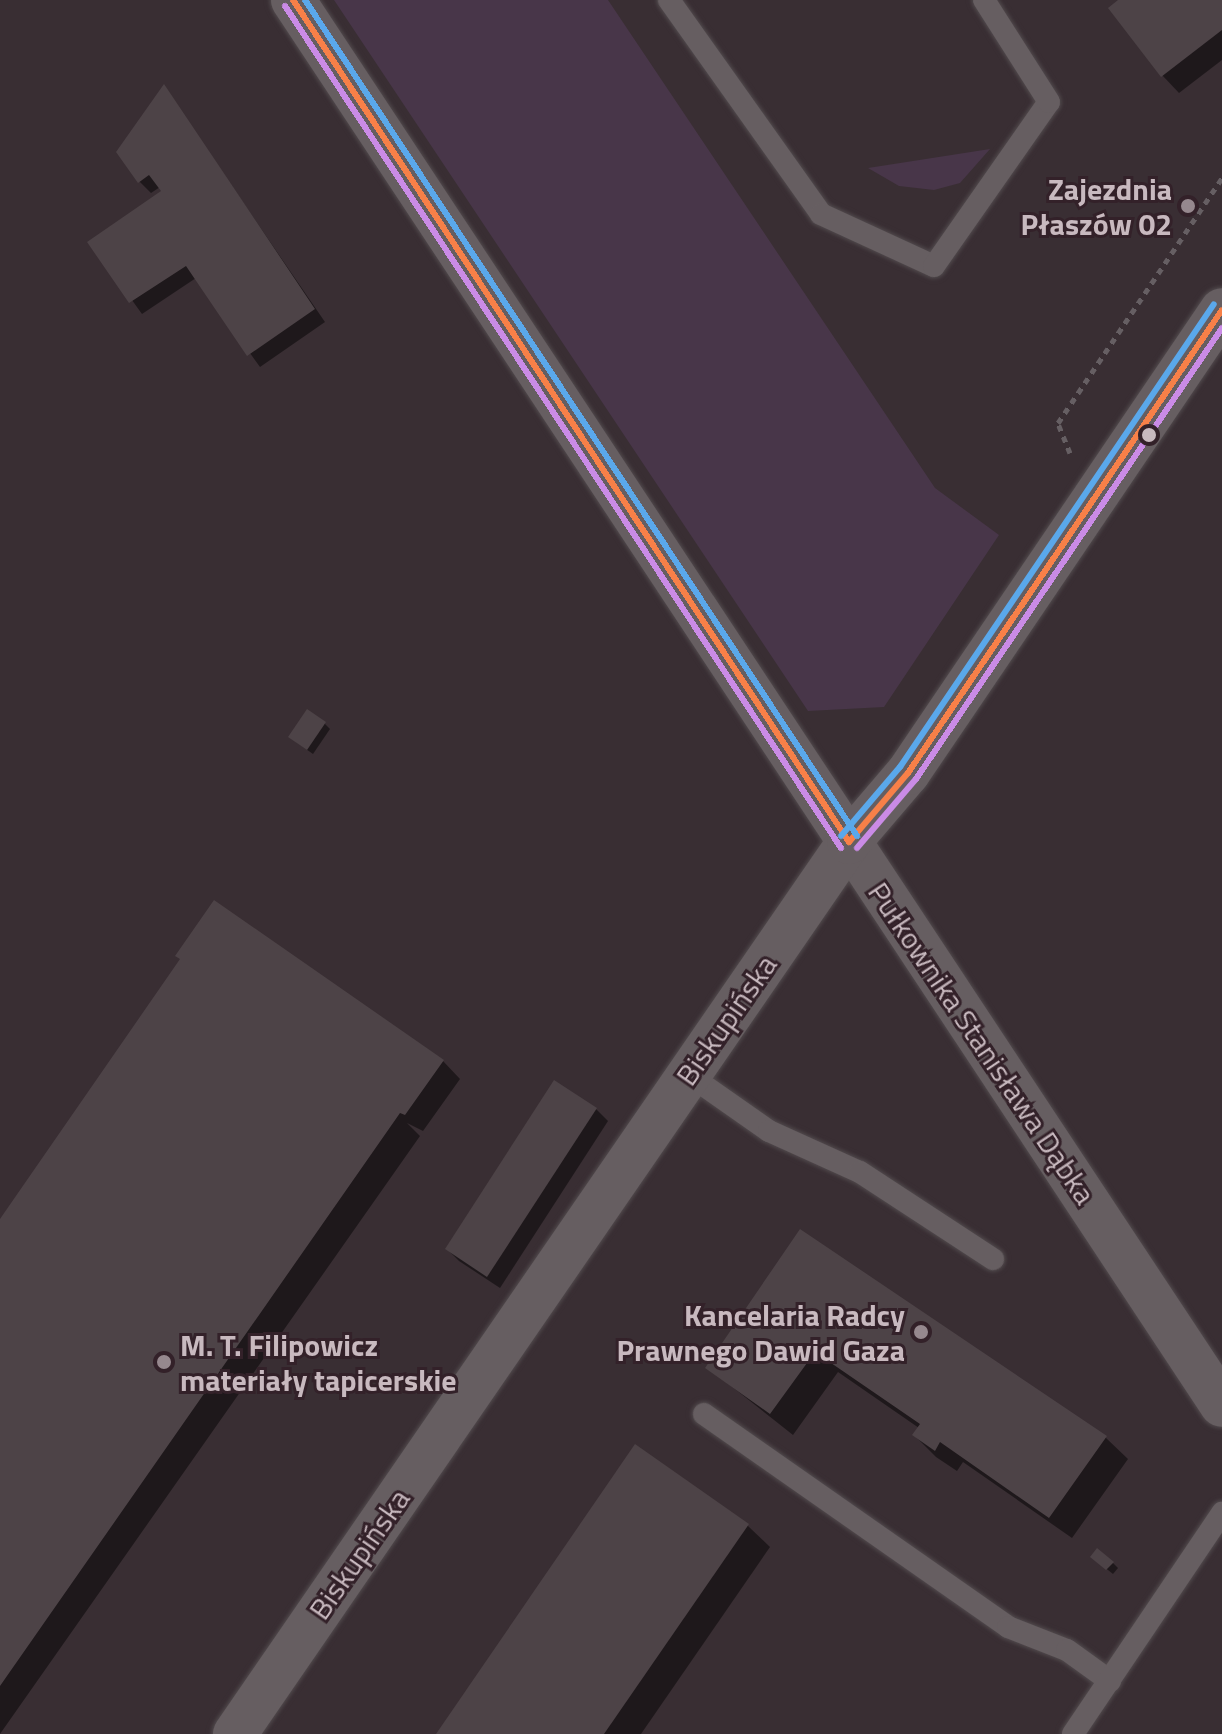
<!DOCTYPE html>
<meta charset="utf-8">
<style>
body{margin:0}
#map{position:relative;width:1222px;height:1734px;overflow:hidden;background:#392e33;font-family:"Titillium Web",sans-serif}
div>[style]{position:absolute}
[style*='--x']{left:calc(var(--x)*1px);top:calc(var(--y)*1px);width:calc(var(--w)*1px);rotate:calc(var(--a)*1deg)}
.green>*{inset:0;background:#483649}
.shadow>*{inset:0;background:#0007}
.building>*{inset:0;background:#4d4347}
.path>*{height:5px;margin-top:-2.5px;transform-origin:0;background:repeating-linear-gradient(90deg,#665f63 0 6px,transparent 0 12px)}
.roads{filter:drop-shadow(0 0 2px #514a4d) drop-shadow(0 0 2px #514a4d)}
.lane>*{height:22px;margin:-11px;padding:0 11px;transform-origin:11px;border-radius:11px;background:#665e61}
.street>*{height:44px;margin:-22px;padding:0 22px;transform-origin:22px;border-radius:22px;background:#665e61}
.bus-1>*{height:6px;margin:-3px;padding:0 3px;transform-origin:3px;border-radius:3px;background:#f78048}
.bus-2>*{height:6px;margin:-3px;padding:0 3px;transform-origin:3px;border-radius:3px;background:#ca8be6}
.bus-3>*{height:6px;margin:-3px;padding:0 3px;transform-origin:3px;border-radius:3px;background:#5aa8eb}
.dots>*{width:22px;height:22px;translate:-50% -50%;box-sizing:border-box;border:4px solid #332129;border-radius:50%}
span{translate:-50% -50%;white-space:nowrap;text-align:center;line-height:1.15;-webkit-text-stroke:6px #332129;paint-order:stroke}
.poi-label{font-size:30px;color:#c8b9bf;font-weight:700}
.right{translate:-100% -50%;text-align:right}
.left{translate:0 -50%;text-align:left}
.street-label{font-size:30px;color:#c8b9bf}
</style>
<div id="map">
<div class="green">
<i style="clip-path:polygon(334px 0,608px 0,935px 488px,999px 535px,884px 707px,808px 711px)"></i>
<i style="clip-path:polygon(990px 149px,960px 183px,934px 190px,899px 186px,868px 168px)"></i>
</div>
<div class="shadow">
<i style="clip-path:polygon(1122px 0,1222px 0,1222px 60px,1179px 93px,1162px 75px)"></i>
<i style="clip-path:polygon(164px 87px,325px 322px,260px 367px,196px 278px,142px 314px,90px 242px,163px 192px,160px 187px,151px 193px,139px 181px)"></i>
<i style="clip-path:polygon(324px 723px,330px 729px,313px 754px,296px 742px)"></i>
<i style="clip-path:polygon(443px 1061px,460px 1079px,423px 1131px,407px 1123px,420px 1136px,0 1734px,0 1222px)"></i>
<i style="clip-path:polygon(596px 1109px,608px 1121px,500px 1288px,459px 1261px,447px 1249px)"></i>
<i style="clip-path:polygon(801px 1232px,1106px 1438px,1128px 1459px,1072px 1538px,963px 1462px,957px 1471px,936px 1457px,914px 1435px,919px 1428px,838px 1372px,793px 1435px,707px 1367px)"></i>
<i style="clip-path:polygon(636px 1447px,748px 1526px,770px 1547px,641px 1734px,439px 1734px)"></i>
<i style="clip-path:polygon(1098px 1562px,1113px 1563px,1118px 1568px,1113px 1574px)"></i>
</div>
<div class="building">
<i style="clip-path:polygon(1118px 0,1222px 0,1222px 30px,1161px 77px,1108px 8px)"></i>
<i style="clip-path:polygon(164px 84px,315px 309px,247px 356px,186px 266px,129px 303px,87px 242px,161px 191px,149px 175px,138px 183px,116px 152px)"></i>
<i style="clip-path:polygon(307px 709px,326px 722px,307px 750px,288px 737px)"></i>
<i style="clip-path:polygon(214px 900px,444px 1060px,405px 1115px,400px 1113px,0 1686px,0 1219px,180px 959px,175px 956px)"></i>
<i style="clip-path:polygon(554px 1080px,597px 1108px,487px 1277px,445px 1249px)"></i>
<i style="clip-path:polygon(800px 1229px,1107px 1436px,1049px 1518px,940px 1442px,935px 1451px,912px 1435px,920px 1424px,815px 1352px,770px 1414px,705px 1368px)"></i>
<i style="clip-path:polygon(635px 1444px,749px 1524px,604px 1734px,436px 1734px)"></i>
<i style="clip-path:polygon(1097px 1548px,1114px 1562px,1106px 1570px,1090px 1557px)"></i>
</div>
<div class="path">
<i style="--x:1070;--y:453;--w:32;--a:-112"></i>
<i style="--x:1058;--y:423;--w:295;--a:-56.2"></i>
</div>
<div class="roads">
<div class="lane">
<i style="--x:669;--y:0;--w:262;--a:54.6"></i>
<i style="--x:821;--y:214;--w:124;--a:24.7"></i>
<i style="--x:934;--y:266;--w:200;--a:-55"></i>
<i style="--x:1049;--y:102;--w:121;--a:-122.5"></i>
<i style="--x:689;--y:1075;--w:98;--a:35"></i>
<i style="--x:769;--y:1131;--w:100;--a:24.3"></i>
<i style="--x:860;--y:1172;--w:159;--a:33.2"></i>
<i style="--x:704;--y:1414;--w:371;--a:35"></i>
<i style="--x:1008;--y:1627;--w:63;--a:21.3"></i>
<i style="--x:1067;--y:1650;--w:53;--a:35.8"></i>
<i style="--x:1073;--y:1734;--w:267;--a:-56"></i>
</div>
<div class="street">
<i style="--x:293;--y:0;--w:1684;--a:56.53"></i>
<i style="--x:235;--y:1734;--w:1083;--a:-55.46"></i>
<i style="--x:849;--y:842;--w:91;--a:-49.5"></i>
<i style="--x:908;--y:773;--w:559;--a:-55.86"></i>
</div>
</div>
<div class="bus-1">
<i style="--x:293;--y:0;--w:1009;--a:56.56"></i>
<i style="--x:849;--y:842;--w:91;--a:-49.5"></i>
<i style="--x:908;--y:773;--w:559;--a:-55.86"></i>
</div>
<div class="bus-2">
<i style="--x:285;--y:6;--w:1009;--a:56.56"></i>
<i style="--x:857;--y:848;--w:91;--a:-49.5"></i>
<i style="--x:916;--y:779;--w:545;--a:-55.84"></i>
</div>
<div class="bus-3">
<i style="--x:305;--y:0;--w:1002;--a:56.56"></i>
<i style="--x:841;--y:836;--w:91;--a:-49.5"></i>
<i style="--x:900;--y:767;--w:559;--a:-55.86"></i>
</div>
<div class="dots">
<i style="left:1188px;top:206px;background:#96888e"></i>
<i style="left:1149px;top:435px;background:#c8b9bf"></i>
<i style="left:921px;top:1332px;background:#96888e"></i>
<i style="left:164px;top:1362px;background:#96888e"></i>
</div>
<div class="poi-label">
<span class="right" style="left:1172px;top:206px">Zajezdnia<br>Płaszów 02</span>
<span class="right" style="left:905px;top:1332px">Kancelaria Radcy<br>Prawnego Dawid Gaza</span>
<span class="left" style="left:180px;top:1362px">M. T. Filipowicz<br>materiały tapicerskie</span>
</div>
<div class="street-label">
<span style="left:726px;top:1020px;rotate:-55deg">Biskupińska</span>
<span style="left:982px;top:1043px;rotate:56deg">Pułkownika Stanisława Dąbka</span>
<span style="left:359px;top:1554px;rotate:-55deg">Biskupińska</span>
</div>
</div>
